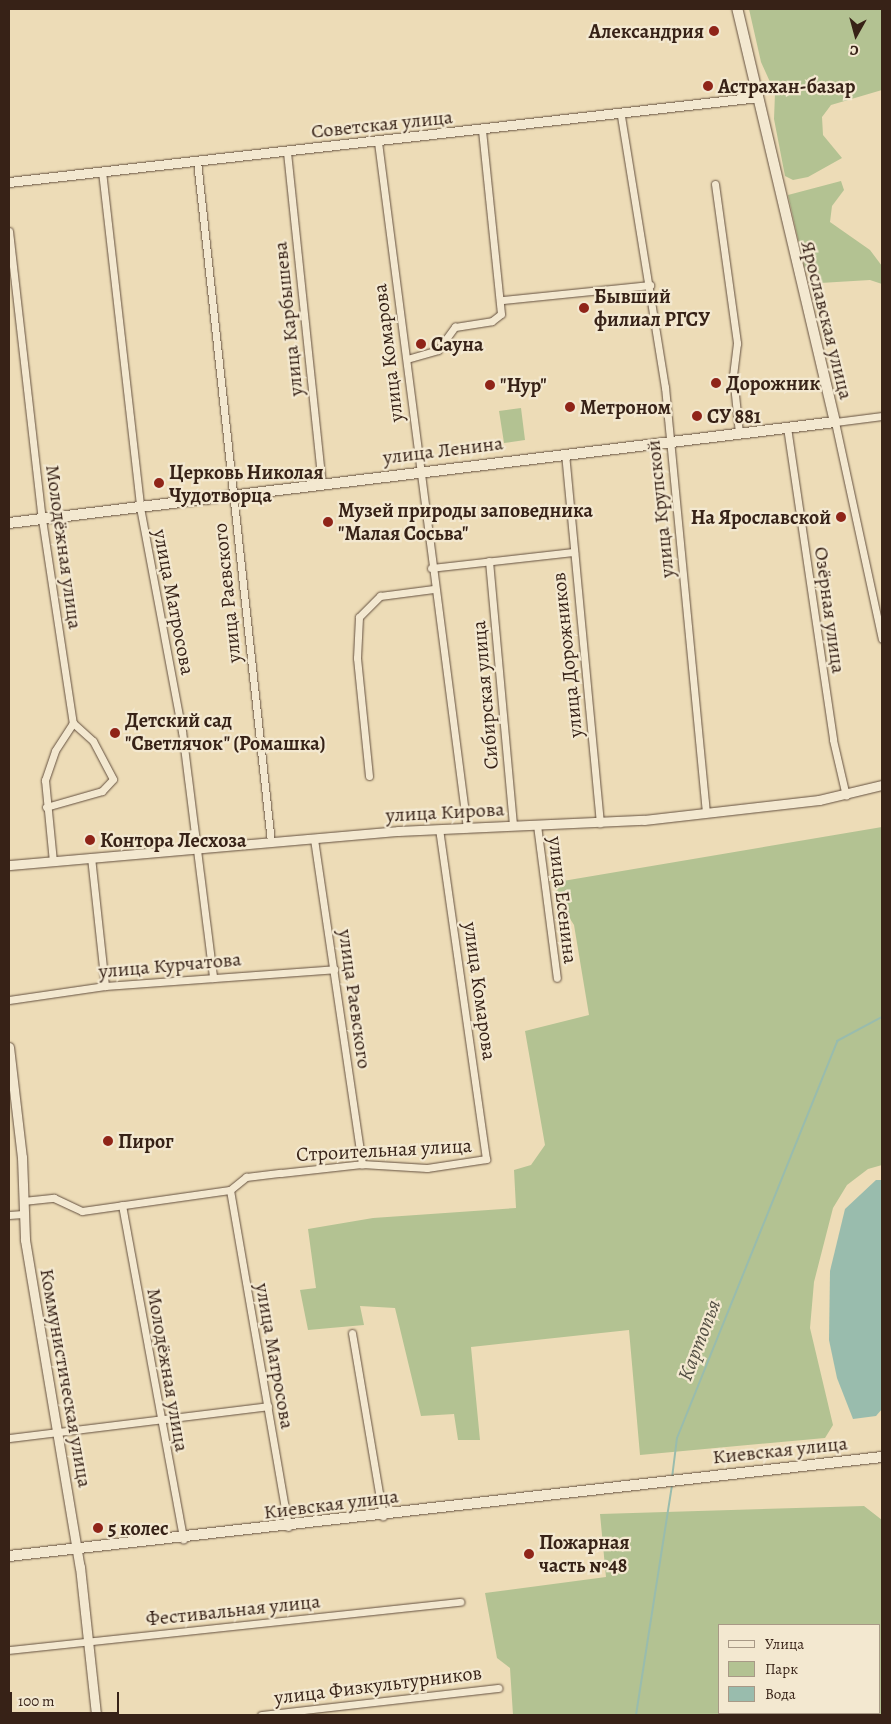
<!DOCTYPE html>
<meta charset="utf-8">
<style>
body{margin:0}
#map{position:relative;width:891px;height:1724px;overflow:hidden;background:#eddcb7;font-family:Alegreya,serif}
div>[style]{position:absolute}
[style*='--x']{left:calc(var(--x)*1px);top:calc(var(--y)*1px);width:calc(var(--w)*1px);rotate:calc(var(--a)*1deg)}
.green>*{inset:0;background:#b3c292}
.water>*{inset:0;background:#99bcad}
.stream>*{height:2px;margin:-1px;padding:0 1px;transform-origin:1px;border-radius:1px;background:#99bcad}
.roads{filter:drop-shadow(0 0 1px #64503f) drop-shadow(0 0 1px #64503f)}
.minor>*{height:7px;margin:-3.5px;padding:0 3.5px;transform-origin:3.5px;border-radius:3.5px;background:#f3e8d0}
.tertiary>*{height:9px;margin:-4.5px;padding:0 4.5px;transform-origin:4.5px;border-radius:4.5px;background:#f3e8d0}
.secondary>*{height:10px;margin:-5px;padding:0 5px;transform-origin:5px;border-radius:5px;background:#f3e8d0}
.dots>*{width:14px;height:14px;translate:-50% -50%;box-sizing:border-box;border:2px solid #f3e8d0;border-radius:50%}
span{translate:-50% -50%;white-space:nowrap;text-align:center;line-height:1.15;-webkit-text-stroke:4.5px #f3e8d0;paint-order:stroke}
.poi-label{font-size:20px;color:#372217;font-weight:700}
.right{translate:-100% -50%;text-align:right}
.left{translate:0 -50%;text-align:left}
.street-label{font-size:20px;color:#372217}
.water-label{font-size:21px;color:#545044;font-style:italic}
.frame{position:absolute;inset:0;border:10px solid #372217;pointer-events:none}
.legend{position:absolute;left:718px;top:1624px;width:162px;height:90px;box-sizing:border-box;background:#f3e8d0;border:1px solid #a89986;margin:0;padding:6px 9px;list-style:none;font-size:15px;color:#372217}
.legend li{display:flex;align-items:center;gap:10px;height:25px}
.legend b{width:25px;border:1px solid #a89986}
.north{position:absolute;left:831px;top:10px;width:50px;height:50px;-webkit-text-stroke:4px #f3e8d0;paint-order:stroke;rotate:187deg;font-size:14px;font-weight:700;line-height:20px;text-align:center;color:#372217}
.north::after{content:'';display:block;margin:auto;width:18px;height:22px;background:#372217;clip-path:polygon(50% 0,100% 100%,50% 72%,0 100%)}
.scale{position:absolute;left:10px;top:1692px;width:109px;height:22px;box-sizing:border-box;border:2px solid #372217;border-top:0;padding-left:6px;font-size:15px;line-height:18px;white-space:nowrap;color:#372217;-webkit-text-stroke:4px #f3e8d0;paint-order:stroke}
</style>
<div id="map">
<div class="green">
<i style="clip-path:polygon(749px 9px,882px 9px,882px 90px,831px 105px,822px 117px,823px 135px,842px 158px,808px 177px,793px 180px,785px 176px,774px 119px,775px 93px,761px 62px)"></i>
<i style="clip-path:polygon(841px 181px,844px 190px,832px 206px,830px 222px,870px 250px,882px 266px,882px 284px,870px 280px,820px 283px,805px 269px,788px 195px)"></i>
<i style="clip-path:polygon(521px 408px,525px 440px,504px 443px,499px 411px)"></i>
<i style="clip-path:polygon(882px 827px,882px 1165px,868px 1169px,847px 1185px,833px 1208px,814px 1282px,810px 1328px,833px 1425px,825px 1438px,640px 1455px,629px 1330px,471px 1347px,480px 1440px,458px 1440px,454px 1414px,421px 1416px,395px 1308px,360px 1306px,364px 1325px,308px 1330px,300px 1290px,316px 1288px,308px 1229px,373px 1218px,516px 1208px,514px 1170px,531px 1165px,545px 1145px,525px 1031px,589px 1015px,574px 925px,556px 897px,557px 882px)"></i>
<i style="clip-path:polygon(evenodd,864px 1506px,882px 1520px,882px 1715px,513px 1715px,510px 1668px,497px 1658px,485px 1593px,606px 1577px,600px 1514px,864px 1506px,880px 1625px,880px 1713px,720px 1713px,720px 1625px,880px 1625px)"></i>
</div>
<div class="water">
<i style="clip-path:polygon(876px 1180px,882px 1180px,882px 1409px,876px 1416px,853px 1419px,837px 1378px,829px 1340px,830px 1271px,845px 1209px)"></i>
</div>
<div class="stream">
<i style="--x:672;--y:1478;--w:40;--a:-82.9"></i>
<i style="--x:677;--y:1438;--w:428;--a:-68"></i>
<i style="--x:837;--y:1041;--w:51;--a:-28.1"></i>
<i style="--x:636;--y:1715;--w:233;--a:-81.1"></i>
</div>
<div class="roads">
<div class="minor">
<i style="--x:621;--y:116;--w:275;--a:80.8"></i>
<i style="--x:665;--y:387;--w:427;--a:84.5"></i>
<i style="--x:378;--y:142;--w:692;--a:82.61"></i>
<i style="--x:287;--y:152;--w:333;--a:84"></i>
<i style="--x:197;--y:161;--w:685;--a:83.8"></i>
<i style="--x:102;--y:171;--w:338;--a:83.5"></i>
<i style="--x:140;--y:507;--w:228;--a:79.4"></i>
<i style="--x:182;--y:731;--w:249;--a:82.8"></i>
<i style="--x:715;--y:184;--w:161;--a:82.1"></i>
<i style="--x:737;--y:343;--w:32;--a:97"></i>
<i style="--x:733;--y:375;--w:58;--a:84.1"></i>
<i style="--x:9;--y:231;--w:290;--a:83.5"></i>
<i style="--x:42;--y:519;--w:206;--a:81.4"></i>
<i style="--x:73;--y:723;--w:33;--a:123"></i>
<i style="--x:55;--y:751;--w:31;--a:109"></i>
<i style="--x:45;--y:780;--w:81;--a:84.4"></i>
<i style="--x:503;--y:300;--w:148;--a:-5.8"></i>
<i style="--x:407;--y:359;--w:32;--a:-16"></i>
<i style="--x:438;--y:350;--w:29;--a:-54"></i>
<i style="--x:455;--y:327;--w:37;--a:-9"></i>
<i style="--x:492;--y:321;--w:11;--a:-38"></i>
<i style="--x:501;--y:314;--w:184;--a:-95.9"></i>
<i style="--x:882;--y:416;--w:47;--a:172.7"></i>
<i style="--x:835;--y:422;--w:222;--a:77.8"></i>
<i style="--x:787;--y:427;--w:316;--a:81.6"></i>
<i style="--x:833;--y:740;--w:57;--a:76.9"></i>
<i style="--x:565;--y:453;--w:372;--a:84.6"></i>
<i style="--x:489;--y:561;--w:266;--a:84.8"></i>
<i style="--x:431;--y:568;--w:144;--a:-6.4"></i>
<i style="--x:369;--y:776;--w:119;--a:-95.8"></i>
<i style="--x:357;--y:658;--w:41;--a:-87.2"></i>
<i style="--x:359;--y:617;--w:30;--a:-45"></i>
<i style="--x:380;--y:596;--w:54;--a:-7.4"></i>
<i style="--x:46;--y:807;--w:58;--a:-15.9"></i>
<i style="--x:102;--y:791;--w:16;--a:-47"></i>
<i style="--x:113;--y:779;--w:43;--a:-117.8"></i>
<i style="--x:93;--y:741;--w:27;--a:-138"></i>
<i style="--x:537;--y:825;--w:154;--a:82.6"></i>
<i style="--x:314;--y:839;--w:329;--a:81.6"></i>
<i style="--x:91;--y:857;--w:130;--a:83.8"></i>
<i style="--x:9;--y:1000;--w:97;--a:-8.3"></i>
<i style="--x:105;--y:986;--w:230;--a:-4.2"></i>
<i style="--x:230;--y:1190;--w:342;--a:80.2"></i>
<i style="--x:23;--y:1201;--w:31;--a:-6"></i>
<i style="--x:54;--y:1198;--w:31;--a:25"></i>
<i style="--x:82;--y:1211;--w:149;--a:-8.1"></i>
<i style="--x:230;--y:1190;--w:21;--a:-39"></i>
<i style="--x:246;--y:1177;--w:35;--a:-7"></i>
<i style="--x:281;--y:1173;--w:81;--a:-6.3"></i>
<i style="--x:362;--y:1164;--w:65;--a:3.5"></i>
<i style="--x:427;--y:1168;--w:60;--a:-8.7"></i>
<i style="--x:486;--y:1159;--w:333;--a:-98.1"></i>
<i style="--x:122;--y:1205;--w:340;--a:79.6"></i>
<i style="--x:9;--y:1215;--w:14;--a:-4"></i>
<i style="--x:352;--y:1333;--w:186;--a:80.4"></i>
<i style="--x:9;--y:1438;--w:261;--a:-7"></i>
<i style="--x:9;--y:1650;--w:454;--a:-6.1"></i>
<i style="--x:261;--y:1715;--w:239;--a:-6.5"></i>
</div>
<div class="tertiary">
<i style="--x:9;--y:182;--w:754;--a:-6.47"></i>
<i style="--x:9;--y:865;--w:390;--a:-5"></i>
<i style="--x:398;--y:831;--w:246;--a:-2.6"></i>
<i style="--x:644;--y:820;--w:176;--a:-6.5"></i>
<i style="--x:819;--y:800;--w:65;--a:-13.4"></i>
<i style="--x:9;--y:1047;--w:111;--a:83.3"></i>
<i style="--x:22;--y:1157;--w:83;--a:87.9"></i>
<i style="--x:25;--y:1240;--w:332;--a:80.5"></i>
<i style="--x:80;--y:1567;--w:149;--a:83.8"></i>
</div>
<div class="secondary">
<i style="--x:9;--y:523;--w:832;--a:-6.97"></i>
<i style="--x:835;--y:422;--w:424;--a:-103.3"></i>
<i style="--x:9;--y:1556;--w:879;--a:-6.47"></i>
</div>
</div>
<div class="dots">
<i style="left:714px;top:31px;background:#8f2418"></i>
<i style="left:708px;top:86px;background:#8f2418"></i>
<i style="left:584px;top:308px;background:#8f2418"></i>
<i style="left:421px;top:344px;background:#8f2418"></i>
<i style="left:716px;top:383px;background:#8f2418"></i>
<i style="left:490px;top:385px;background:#8f2418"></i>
<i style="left:570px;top:407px;background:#8f2418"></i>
<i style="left:697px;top:416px;background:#8f2418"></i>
<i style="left:159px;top:483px;background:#8f2418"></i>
<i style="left:841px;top:517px;background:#8f2418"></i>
<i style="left:328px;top:522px;background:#8f2418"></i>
<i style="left:115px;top:733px;background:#8f2418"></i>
<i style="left:90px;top:840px;background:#8f2418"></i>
<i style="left:108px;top:1141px;background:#8f2418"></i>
<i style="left:98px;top:1528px;background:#8f2418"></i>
<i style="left:529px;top:1554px;background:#8f2418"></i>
</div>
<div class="poi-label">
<span class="right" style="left:704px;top:31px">Александрия</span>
<span class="left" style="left:718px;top:86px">Астрахан-базар</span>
<span class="left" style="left:594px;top:308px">Бывший<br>филиал РГСУ</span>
<span class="left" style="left:431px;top:344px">Сауна</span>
<span class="left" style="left:726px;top:383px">Дорожник</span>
<span class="left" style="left:500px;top:385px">"Нур"</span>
<span class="left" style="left:580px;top:407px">Метроном</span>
<span class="left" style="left:707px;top:416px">СУ 881</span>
<span class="left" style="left:169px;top:484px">Церковь Николая<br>Чудотворца</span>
<span class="left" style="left:338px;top:522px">Музей природы заповедника<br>"Малая Сосьва"</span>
<span class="right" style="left:831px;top:517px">На Ярославской</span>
<span class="left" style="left:125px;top:732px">Детский сад<br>"Светлячок" (Ромашка)</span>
<span class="left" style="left:100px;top:840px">Контора Лесхоза</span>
<span class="left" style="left:118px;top:1141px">Пирог</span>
<span class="left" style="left:108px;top:1528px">5 колес</span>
<span class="left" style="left:539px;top:1554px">Пожарная<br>часть №48</span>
</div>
<div class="street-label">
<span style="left:382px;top:124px;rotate:-6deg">Советская улица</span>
<span style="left:288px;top:319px;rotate:-96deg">улица Карбышева</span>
<span style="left:827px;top:320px;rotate:76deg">Ярославская улица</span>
<span style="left:388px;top:353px;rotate:-97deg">улица Комарова</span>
<span style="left:443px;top:450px;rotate:-7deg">улица Ленина</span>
<span style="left:660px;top:509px;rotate:-96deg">улица Крупской</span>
<span style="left:64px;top:547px;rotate:82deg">Молодёжная улица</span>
<span style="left:227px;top:593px;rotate:-96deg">улица Раевского</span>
<span style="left:174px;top:602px;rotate:79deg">улица Матросова</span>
<span style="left:830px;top:610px;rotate:82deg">Озёрная улица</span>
<span style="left:567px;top:655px;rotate:-96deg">улица Дорожников</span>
<span style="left:485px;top:695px;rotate:-95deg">Сибирская улица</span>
<span style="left:445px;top:812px;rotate:-3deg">улица Кирова</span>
<span style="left:563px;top:900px;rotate:83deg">улица Есенина</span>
<span style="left:170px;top:965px;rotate:-5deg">улица Курчатова</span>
<span style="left:480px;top:991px;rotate:82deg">улица Комарова</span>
<span style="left:355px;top:999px;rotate:82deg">улица Раевского</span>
<span style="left:384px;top:1150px;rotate:-3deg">Строительная улица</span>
<span style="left:275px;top:1356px;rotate:80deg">улица Матросова</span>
<span style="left:168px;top:1370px;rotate:80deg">Молодёжная улица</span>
<span style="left:66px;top:1378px;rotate:80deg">Коммунистическая улица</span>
<span style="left:780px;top:1450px;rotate:-6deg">Киевская улица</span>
<span style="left:331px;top:1504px;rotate:-7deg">Киевская улица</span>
<span style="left:233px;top:1610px;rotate:-6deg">Фестивальная улица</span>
<span style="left:378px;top:1685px;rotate:-7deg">улица Физкультурников</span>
</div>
<div class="water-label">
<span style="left:699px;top:1340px;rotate:-69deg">Картопья</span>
</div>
<div class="frame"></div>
<ul class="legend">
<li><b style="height:6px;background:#f3e8d0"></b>Улица</li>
<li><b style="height:14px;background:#b3c292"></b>Парк</li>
<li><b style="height:14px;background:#99bcad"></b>Вода</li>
</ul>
<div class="north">С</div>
<div class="scale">100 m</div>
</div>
